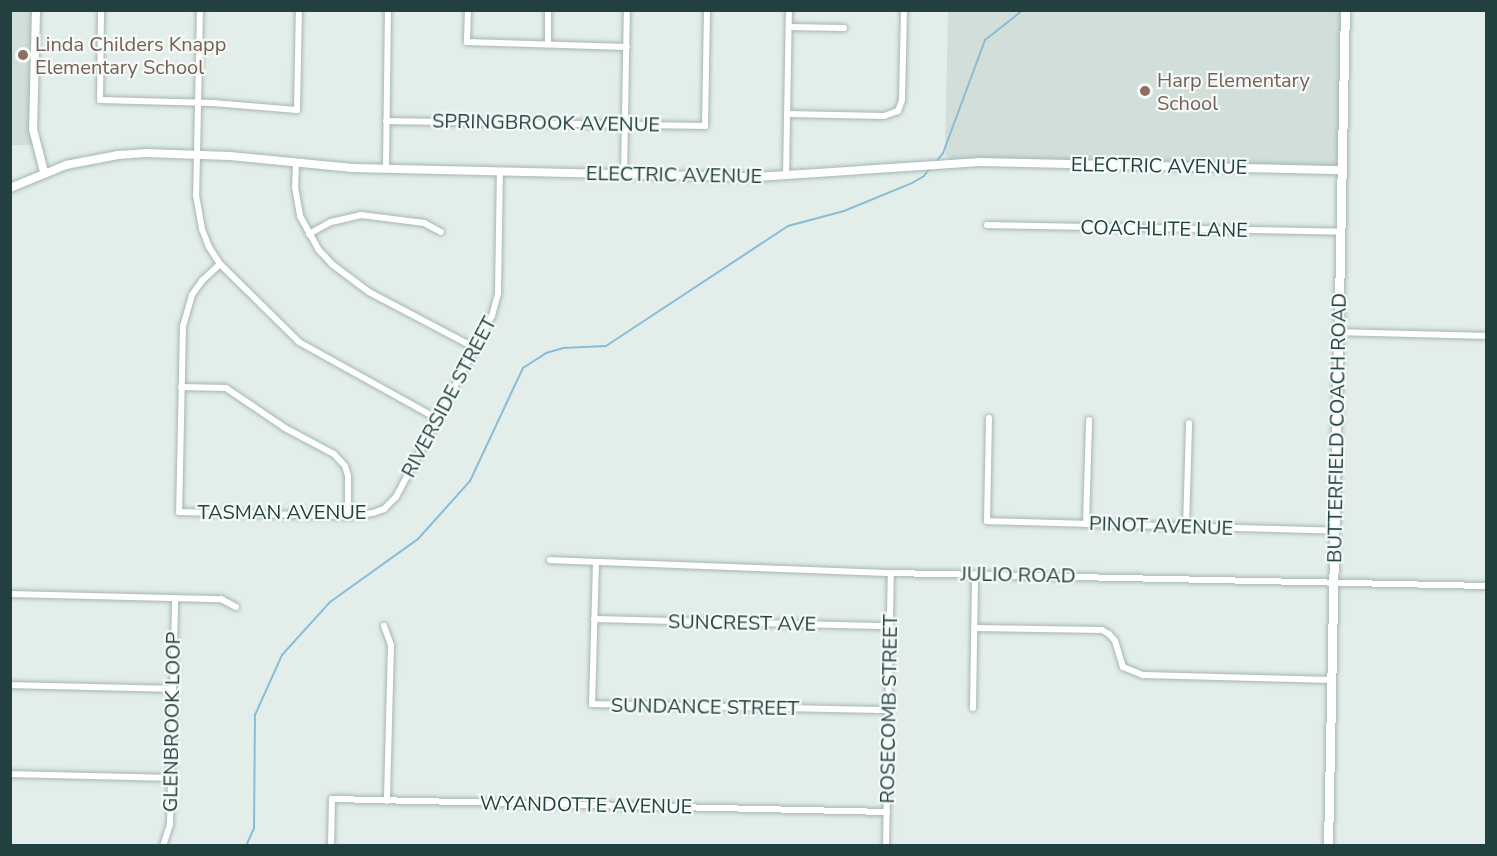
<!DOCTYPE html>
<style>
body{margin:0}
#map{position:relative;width:1497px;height:856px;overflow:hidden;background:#e3eeeb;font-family:"Nunito Sans",sans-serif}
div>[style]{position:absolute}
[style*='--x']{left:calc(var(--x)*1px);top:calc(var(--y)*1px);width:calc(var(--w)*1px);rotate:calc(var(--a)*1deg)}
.built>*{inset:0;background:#d1deda}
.stream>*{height:2px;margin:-1px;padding:0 1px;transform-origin:1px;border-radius:1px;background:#89bcd5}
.roads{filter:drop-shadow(0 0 2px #a5b6b4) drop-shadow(0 0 2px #a5b6b4)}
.minor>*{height:6px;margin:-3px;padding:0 3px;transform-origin:3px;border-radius:3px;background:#fff}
.tertiary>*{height:8px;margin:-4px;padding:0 4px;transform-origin:4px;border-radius:4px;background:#fff}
.secondary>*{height:9px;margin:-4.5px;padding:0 4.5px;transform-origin:4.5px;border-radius:4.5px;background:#fff}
.dots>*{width:16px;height:16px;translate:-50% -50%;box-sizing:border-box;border:3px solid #f4faf8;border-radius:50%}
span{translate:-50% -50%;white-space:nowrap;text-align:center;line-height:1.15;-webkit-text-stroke:4.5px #f4faf8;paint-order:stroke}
.education-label{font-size:20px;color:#785e54}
.left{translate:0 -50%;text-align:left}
.street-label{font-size:20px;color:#22403e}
.frame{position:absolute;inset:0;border:12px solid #22403e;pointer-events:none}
</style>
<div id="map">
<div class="built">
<i style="clip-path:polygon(11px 11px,36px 11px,35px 145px,11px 145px)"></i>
<i style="clip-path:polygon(948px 11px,1345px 11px,1343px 170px,953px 163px,945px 154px)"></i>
</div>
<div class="stream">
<i style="--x:936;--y:162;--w:11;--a:-52"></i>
<i style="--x:943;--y:153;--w:121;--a:-69.6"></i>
<i style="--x:985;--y:40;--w:48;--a:-38.3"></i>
<i style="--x:246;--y:846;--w:20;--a:-66"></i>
<i style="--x:254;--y:828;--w:113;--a:-89.5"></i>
<i style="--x:255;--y:715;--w:66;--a:-65.8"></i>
<i style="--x:282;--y:655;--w:72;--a:-47.8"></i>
<i style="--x:330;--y:602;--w:108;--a:-35.6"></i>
<i style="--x:418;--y:539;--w:78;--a:-48.1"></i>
<i style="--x:470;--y:481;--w:125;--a:-64.9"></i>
<i style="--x:523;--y:368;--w:27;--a:-33"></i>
<i style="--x:546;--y:353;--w:18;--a:-16"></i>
<i style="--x:563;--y:348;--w:43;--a:-2.7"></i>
<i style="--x:606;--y:346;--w:218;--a:-33.4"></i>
<i style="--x:788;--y:226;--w:58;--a:-15"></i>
<i style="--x:844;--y:211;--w:74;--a:-22.4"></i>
<i style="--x:912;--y:183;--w:14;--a:-30"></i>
<i style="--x:924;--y:176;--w:10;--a:-53"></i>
</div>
<div class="roads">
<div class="minor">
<i style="--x:101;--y:10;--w:90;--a:90.6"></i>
<i style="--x:100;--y:100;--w:113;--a:1.5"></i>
<i style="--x:213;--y:103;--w:84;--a:4.8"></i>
<i style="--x:297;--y:110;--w:100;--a:-88.9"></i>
<i style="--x:200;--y:10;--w:185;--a:91.2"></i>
<i style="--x:196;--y:195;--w:35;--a:80"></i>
<i style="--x:202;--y:229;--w:19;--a:69"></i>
<i style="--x:209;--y:247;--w:20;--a:57"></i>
<i style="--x:220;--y:264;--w:111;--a:44.6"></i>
<i style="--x:299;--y:342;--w:159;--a:29"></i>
<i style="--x:468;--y:10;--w:32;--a:92"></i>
<i style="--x:467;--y:42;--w:160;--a:1.8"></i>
<i style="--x:789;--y:27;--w:55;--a:1"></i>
<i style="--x:548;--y:44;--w:34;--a:-90"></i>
<i style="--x:787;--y:114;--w:97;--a:1.2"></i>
<i style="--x:884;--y:116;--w:15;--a:-20"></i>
<i style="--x:898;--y:111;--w:12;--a:-70"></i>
<i style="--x:902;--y:100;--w:90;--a:-88.7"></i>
<i style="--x:386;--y:121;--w:319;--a:0.9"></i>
<i style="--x:705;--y:126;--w:116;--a:-89"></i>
<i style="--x:296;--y:162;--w:25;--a:92"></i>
<i style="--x:295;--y:187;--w:29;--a:80"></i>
<i style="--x:300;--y:216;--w:38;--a:61"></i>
<i style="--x:318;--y:249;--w:22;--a:47"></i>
<i style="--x:333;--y:265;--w:45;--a:36.9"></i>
<i style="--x:369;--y:292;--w:120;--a:27.8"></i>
<i style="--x:386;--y:168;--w:158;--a:-89.3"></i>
<i style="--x:624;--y:174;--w:164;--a:-89"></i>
<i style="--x:786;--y:176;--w:166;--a:-89"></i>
<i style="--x:987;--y:225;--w:355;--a:1.1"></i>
<i style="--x:309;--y:234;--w:25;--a:-29"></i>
<i style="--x:331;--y:222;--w:31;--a:-13"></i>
<i style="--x:361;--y:215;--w:64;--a:7.2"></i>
<i style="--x:424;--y:223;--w:19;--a:28"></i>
<i style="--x:220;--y:264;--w:25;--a:137"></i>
<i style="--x:202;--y:281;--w:17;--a:126"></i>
<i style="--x:192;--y:295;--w:32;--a:106"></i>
<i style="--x:183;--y:326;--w:186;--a:91.2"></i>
<i style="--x:179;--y:512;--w:169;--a:1.4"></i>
<i style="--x:348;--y:516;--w:25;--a:-7"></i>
<i style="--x:373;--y:513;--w:12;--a:-20"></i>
<i style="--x:384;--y:509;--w:17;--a:-45"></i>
<i style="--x:396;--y:497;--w:205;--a:-62.1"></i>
<i style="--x:492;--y:316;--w:24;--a:-75"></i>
<i style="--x:498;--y:293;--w:122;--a:-89.1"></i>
<i style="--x:1338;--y:332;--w:148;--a:1.5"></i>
<i style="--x:181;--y:387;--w:45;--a:1.3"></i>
<i style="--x:226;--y:388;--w:71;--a:34.1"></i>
<i style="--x:285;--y:428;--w:55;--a:28"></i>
<i style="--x:334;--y:454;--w:16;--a:47"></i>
<i style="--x:345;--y:466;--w:10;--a:73"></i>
<i style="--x:348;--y:476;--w:40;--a:90"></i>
<i style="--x:989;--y:418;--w:103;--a:91.1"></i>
<i style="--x:987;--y:521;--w:348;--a:1.6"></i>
<i style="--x:1086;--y:524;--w:104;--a:-88.3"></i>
<i style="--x:1186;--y:527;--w:104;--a:-88.3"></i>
<i style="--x:550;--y:560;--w:341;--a:2.2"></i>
<i style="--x:891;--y:573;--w:595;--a:1.25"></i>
<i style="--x:596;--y:562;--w:142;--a:91.6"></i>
<i style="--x:592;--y:704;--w:297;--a:1.2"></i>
<i style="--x:10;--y:594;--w:211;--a:1.4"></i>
<i style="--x:221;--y:599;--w:17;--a:28"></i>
<i style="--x:594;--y:619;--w:296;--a:1.4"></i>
<i style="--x:384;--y:626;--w:20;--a:70"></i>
<i style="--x:391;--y:645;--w:156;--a:91.5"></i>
<i style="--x:974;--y:628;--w:128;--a:0.9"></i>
<i style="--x:1102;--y:630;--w:8;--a:30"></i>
<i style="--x:1109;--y:634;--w:9;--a:49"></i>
<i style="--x:1115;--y:641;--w:27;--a:73"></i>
<i style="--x:1123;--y:667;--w:22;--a:22"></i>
<i style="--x:1143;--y:675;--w:190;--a:1.5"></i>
<i style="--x:10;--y:685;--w:163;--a:1.4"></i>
<i style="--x:973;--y:708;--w:134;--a:-89.1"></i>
<i style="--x:10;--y:774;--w:161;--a:1.4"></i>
<i style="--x:163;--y:846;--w:22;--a:-72"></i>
<i style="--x:170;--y:825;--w:227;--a:-88.7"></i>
<i style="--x:331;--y:846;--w:47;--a:-88.8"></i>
<i style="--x:332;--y:799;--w:555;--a:1.34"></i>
<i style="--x:886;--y:846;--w:273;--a:-89"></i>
</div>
<div class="tertiary">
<i style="--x:36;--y:10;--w:119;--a:91.4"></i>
<i style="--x:33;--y:129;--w:44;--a:75.7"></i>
<i style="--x:10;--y:188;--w:61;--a:-22.3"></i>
<i style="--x:66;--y:165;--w:53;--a:-10.9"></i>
<i style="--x:118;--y:155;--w:27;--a:-4"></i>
<i style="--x:145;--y:153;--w:85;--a:2"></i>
<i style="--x:230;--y:156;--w:123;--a:5.6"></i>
<i style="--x:352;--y:168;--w:404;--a:1.3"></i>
<i style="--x:756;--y:177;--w:225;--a:-3.8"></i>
<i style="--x:981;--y:162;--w:362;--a:1.3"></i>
</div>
<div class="secondary">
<i style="--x:1328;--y:846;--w:836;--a:-88.84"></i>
</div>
</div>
<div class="dots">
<i style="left:23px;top:55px;background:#8d6e63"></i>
<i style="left:1145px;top:91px;background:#8d6e63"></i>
</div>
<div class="education-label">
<span class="left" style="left:35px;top:56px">Linda Childers Knapp<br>Elementary School</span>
<span class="left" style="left:1157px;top:92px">Harp Elementary<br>School</span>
</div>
<div class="street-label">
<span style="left:546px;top:123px;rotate:1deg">SPRINGBROOK AVENUE</span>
<span style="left:1159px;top:166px;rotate:1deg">ELECTRIC AVENUE</span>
<span style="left:674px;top:175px;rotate:1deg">ELECTRIC AVENUE</span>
<span style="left:1164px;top:229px;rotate:1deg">COACHLITE LANE</span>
<span style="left:449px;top:397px;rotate:-62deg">RIVERSIDE STREET</span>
<span style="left:1337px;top:428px;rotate:-89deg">BUTTERFIELD COACH ROAD</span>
<span style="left:282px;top:512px">TASMAN AVENUE</span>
<span style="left:1161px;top:526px;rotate:2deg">PINOT AVENUE</span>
<span style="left:1018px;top:575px;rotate:1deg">JULIO ROAD</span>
<span style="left:742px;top:623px;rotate:1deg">SUNCREST AVE</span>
<span style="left:705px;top:707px;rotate:1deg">SUNDANCE STREET</span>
<span style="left:889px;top:709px;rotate:-89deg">ROSECOMB STREET</span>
<span style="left:172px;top:722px;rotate:-89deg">GLENBROOK LOOP</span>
<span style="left:586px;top:805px;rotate:1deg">WYANDOTTE AVENUE</span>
</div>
<div class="frame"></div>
</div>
